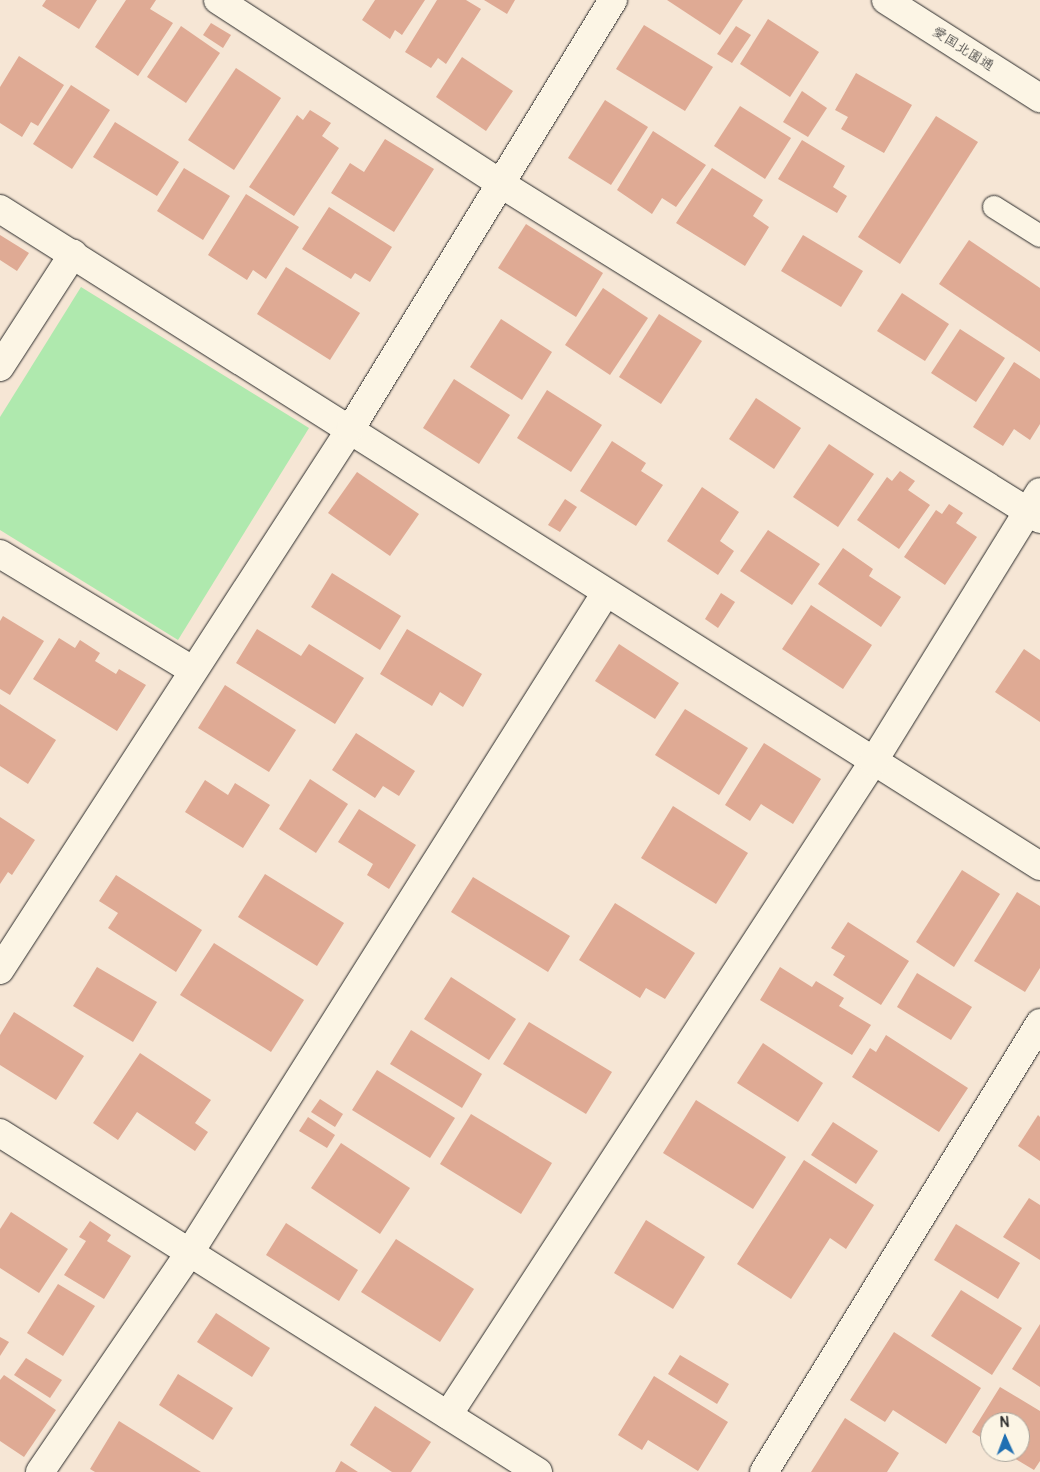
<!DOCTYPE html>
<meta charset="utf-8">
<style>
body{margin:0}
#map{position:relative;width:1040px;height:1472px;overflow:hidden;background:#f6e6d5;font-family:Pangolin,"Klee One",sans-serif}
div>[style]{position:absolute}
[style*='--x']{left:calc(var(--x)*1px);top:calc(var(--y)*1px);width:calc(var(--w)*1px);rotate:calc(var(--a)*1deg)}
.green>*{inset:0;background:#afe9ae}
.building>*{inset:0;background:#dfaa94}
.roads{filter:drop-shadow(0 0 1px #2b2b2b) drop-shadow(0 0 1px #2b2b2b)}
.service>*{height:22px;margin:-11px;padding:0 11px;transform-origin:11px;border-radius:11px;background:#fcf5e5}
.minor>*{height:28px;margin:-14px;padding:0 14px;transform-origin:14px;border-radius:14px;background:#fcf5e5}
.tertiary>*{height:28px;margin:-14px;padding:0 14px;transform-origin:14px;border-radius:14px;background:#fcf5e5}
span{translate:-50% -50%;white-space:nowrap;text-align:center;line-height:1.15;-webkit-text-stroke:4px #fcf5e5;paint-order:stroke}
.street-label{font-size:14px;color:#2b2b2b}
.north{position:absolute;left:980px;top:1412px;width:50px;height:50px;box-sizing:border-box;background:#fcf5e5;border:1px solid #a8a49b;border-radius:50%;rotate:358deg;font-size:14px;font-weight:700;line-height:20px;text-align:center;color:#2b2b2b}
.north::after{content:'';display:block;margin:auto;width:18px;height:22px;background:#1f6fb2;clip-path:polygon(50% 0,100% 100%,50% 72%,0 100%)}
</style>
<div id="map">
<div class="green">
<i style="clip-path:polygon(81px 287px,309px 428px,178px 640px,0 530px,0 417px)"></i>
</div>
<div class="building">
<i style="clip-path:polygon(46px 0,97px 0,79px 29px,42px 6px)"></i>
<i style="clip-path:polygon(126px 0,156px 0,150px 9px,173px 23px,138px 76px,95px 47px)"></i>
<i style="clip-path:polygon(375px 0,425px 0,402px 35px,395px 30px,390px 39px,362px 20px)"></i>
<i style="clip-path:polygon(437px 0,466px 0,481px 9px,446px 64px,438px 58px,431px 68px,405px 52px)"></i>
<i style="clip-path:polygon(484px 0,515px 0,507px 14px)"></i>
<i style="clip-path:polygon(667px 0,743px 0,720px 35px)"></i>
<i style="clip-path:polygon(768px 19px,819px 52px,790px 97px,740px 64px)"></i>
<i style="clip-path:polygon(211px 23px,231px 35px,223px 48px,203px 35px)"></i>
<i style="clip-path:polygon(644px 25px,713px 67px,685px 111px,616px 69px)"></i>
<i style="clip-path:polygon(181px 26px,220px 53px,186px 103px,147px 77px)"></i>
<i style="clip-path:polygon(736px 26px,751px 35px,732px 63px,717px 54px)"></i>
<i style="clip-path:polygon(19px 56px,64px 85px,38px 126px,31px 122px,22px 137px,0 123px,0 87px)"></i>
<i style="clip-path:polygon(462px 57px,513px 91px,486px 131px,436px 97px)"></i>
<i style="clip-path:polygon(236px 68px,281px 98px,234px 170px,188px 140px)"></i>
<i style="clip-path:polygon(856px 73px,912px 105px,884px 153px,841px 129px,848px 117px,835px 110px)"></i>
<i style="clip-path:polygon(71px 85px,110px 110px,72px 169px,33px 144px)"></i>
<i style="clip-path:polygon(802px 91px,827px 108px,808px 137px,783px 122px)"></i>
<i style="clip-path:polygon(605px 100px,648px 127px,611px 185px,568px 158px)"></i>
<i style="clip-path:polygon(740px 106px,791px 138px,765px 179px,714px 146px)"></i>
<i style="clip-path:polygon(310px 110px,331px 123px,322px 136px,339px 148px,294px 216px,249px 187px,297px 115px,303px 120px)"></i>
<i style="clip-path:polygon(936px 116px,978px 142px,900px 264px,858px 237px)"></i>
<i style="clip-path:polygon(115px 122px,179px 162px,157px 196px,93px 157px)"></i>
<i style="clip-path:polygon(653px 131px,706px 165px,676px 207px,662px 198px,652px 214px,617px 190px)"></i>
<i style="clip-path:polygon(385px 139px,434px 169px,394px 232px,331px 193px,350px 163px,364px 172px)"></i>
<i style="clip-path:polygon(802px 140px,845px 166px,833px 187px,847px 196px,837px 213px,778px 179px)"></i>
<i style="clip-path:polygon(184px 168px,230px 196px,203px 240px,157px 211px)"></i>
<i style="clip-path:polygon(712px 168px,763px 200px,753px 216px,769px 227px,745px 266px,676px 223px)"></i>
<i style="clip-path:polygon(246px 194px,299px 227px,266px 279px,253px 270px,247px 280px,208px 255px)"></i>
<i style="clip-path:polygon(329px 207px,392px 247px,370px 282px,355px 273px,351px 279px,302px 249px)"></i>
<i style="clip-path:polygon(526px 224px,603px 273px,576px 317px,498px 268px)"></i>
<i style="clip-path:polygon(0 235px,29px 253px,17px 271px,0 260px)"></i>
<i style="clip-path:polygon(803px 235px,863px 271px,841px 307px,781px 271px)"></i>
<i style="clip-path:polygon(969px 240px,1040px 288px,1040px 352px,939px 284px)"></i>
<i style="clip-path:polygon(286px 267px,360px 313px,330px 360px,257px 314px)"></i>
<i style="clip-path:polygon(603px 288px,648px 318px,610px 375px,565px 345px)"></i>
<i style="clip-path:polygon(902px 293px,949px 324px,925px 361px,877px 331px)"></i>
<i style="clip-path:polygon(659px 314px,702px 341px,661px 404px,619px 377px)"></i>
<i style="clip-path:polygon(501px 319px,552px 352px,522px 400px,470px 367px)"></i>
<i style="clip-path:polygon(960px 329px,1005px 358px,976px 402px,931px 373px)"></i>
<i style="clip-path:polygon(1014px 362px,1040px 379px,1040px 424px,1030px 440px,1014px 429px,1003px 446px,973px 427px)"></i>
<i style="clip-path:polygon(454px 379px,510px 415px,479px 464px,423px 428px)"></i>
<i style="clip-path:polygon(547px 390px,602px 425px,571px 472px,517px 438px)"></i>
<i style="clip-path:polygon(756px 398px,801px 428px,774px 469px,729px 439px)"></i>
<i style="clip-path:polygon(612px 441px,646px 463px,641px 471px,663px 485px,636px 526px,580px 491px)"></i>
<i style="clip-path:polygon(829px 444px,874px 474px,838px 527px,793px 497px)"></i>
<i style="clip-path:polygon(900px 471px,915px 481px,908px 490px,930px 505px,899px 549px,857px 520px,887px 477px,892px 481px)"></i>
<i style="clip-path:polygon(357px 472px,419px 514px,390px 556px,328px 513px)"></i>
<i style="clip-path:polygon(702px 487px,739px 512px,720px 541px,734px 551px,718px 575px,667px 541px)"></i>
<i style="clip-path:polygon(565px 499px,577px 507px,560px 532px,548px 525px)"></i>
<i style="clip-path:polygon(949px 504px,963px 513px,956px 523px,977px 537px,945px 585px,904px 557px,936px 510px,942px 514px)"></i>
<i style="clip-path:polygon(768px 530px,820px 564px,792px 605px,740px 571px)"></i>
<i style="clip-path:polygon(843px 548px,873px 569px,869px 576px,901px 597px,881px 627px,818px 584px)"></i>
<i style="clip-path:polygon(332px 573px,401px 616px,380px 650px,311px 607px)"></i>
<i style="clip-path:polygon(721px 593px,735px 602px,718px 628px,705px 619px)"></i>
<i style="clip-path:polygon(811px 605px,872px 645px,843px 689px,782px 649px)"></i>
<i style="clip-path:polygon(3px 616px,44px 641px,10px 695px,0 689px,0 621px)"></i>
<i style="clip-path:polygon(257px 629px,301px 656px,309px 644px,364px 678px,335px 724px,236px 663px)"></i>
<i style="clip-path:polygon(407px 629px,482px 674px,463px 707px,440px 692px,432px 706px,380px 674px)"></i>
<i style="clip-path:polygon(59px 638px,75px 648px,80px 640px,100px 653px,95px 661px,116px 674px,119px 669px,146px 685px,117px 731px,33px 679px)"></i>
<i style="clip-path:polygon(619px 644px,679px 683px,655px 719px,595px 681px)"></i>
<i style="clip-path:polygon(1024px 649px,1040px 660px,1040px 722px,995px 692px)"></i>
<i style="clip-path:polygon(225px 685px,296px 730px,269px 772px,198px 728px)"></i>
<i style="clip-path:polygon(0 704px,56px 740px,28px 784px,0 766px)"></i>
<i style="clip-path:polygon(685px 709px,748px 748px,719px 795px,655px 755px)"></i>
<i style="clip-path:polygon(356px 733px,415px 771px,399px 796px,383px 786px,375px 798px,332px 770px)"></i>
<i style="clip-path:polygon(764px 743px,821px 779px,793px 824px,761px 804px,750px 821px,725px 805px)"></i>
<i style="clip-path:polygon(310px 779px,348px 804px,316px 853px,279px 829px)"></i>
<i style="clip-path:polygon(205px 780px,228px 795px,235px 783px,270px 805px,243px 848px,185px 812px)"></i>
<i style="clip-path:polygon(673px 806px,748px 853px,716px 904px,641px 858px)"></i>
<i style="clip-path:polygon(359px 809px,416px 845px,389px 889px,367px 875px,373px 864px,338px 842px)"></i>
<i style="clip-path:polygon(0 817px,35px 840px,12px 875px,8px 872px,0 884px)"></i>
<i style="clip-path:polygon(962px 870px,1000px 894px,954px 967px,916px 942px)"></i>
<i style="clip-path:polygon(265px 874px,344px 923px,317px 966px,238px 917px)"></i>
<i style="clip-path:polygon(116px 875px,202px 930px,176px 972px,108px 928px,118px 913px,99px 901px)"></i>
<i style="clip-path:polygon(473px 877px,570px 936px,548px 972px,451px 912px)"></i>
<i style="clip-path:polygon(1017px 892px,1040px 906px,1040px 968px,1025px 992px,974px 961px)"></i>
<i style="clip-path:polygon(615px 903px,695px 953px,665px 999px,646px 988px,640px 998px,579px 960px)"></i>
<i style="clip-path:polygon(848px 922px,909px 961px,881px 1005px,833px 975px,845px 956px,831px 948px)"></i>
<i style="clip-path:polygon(214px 943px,304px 1000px,271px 1052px,180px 995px)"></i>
<i style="clip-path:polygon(97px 967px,157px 1002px,133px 1042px,73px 1006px)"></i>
<i style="clip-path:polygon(780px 967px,812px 987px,816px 981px,844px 998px,839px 1006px,871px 1025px,852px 1055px,760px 1000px)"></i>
<i style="clip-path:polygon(917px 973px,972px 1007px,951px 1040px,897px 1007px)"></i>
<i style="clip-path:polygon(451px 977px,516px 1019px,489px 1060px,424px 1019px)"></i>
<i style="clip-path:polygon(14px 1012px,84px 1056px,56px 1100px,0 1065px,0 1035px)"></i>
<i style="clip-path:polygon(529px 1022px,612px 1072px,586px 1114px,503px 1064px)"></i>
<i style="clip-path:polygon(411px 1030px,482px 1074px,462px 1108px,390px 1064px)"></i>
<i style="clip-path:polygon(886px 1035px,968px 1088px,939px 1132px,852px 1077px,870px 1048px,876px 1052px)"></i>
<i style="clip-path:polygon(763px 1043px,823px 1083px,798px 1122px,737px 1083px)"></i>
<i style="clip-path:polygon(140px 1053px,211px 1100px,195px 1123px,208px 1132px,195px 1151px,137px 1112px,118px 1140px,93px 1123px)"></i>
<i style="clip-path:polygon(377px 1070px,455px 1118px,430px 1158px,352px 1110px)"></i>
<i style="clip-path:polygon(320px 1099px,343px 1114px,335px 1127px,311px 1112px)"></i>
<i style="clip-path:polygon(696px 1100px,786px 1157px,753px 1209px,663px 1153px)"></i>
<i style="clip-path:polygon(471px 1114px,552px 1163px,521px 1214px,440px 1164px)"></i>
<i style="clip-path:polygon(1038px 1115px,1040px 1117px,1040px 1161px,1018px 1146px)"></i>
<i style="clip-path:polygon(308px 1117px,335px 1135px,327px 1148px,299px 1131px)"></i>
<i style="clip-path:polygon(833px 1122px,878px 1151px,856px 1184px,811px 1155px)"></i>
<i style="clip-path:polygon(341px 1143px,410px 1188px,380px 1234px,311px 1188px)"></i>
<i style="clip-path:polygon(804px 1160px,874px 1205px,846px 1249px,830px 1238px,791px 1299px,737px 1264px)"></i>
<i style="clip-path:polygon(1029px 1198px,1040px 1205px,1040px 1260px,1003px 1237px)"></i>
<i style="clip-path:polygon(11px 1212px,68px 1249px,39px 1293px,0 1268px,0 1229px)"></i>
<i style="clip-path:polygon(646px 1220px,705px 1257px,673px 1309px,614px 1273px)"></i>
<i style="clip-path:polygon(90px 1221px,111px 1235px,107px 1241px,131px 1256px,104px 1299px,64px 1275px,86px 1241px,79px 1237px)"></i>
<i style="clip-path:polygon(286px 1223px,358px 1270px,339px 1301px,266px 1255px)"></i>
<i style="clip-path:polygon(956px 1224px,1020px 1263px,998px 1299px,934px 1260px)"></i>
<i style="clip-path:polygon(396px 1239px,474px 1289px,440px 1342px,361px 1292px)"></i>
<i style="clip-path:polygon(58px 1284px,95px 1306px,63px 1356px,27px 1333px)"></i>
<i style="clip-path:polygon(961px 1290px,1022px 1328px,992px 1375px,931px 1336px)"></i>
<i style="clip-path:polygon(216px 1313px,270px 1348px,252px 1377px,197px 1342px)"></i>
<i style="clip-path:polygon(1040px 1324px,1040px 1387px,1012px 1369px)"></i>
<i style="clip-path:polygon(894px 1332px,981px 1388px,946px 1444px,893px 1410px,885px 1422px,850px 1400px)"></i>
<i style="clip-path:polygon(0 1337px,9px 1342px,0 1356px)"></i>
<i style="clip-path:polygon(680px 1355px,729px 1384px,717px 1404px,668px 1374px)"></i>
<i style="clip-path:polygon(26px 1358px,62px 1380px,50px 1398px,14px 1375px)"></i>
<i style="clip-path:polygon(178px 1374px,233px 1408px,213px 1440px,159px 1405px)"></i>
<i style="clip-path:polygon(4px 1375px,56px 1410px,24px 1457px,0 1441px,0 1380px)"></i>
<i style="clip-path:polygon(654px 1376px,728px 1422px,698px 1471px,648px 1440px,642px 1450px,618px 1435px)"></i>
<i style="clip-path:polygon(1000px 1387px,1040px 1411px,1040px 1461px,1034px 1470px,1004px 1452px,1020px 1452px,1020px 1422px,990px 1422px,990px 1443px,972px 1432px)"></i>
<i style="clip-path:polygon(375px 1406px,431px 1442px,411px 1472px,392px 1472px,350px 1445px)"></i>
<i style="clip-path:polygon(845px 1418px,899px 1453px,887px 1472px,811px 1472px)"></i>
<i style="clip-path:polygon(119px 1421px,201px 1472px,95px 1472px,90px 1469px)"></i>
<i style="clip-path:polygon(341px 1461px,358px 1472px,335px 1472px)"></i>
</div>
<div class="roads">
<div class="service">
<i style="--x:994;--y:207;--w:54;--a:32.2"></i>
</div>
<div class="minor">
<i style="--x:218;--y:0;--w:334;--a:33"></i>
<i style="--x:498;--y:182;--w:638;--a:31.87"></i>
<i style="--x:0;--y:209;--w:1230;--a:32.28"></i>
<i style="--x:0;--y:367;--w:135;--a:-57.1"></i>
<i style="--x:0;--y:554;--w:223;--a:31.1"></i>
<i style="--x:0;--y:970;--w:646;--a:-57.07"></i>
<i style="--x:351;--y:428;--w:502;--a:-58.53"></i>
<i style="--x:0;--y:1133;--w:636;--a:32.22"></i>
<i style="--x:448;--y:1415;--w:779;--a:-56.94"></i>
<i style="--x:873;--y:762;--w:317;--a:-58.3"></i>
<i style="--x:40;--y:1472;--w:266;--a:-55.7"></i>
<i style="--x:190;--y:1252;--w:778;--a:-57.76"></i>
<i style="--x:764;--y:1472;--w:527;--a:-58.42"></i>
</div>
<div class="tertiary">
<i style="--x:886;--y:0;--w:183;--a:32.5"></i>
</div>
</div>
<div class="street-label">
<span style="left:963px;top:49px;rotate:32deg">愛国北園通</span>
</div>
<div class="north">N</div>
</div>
